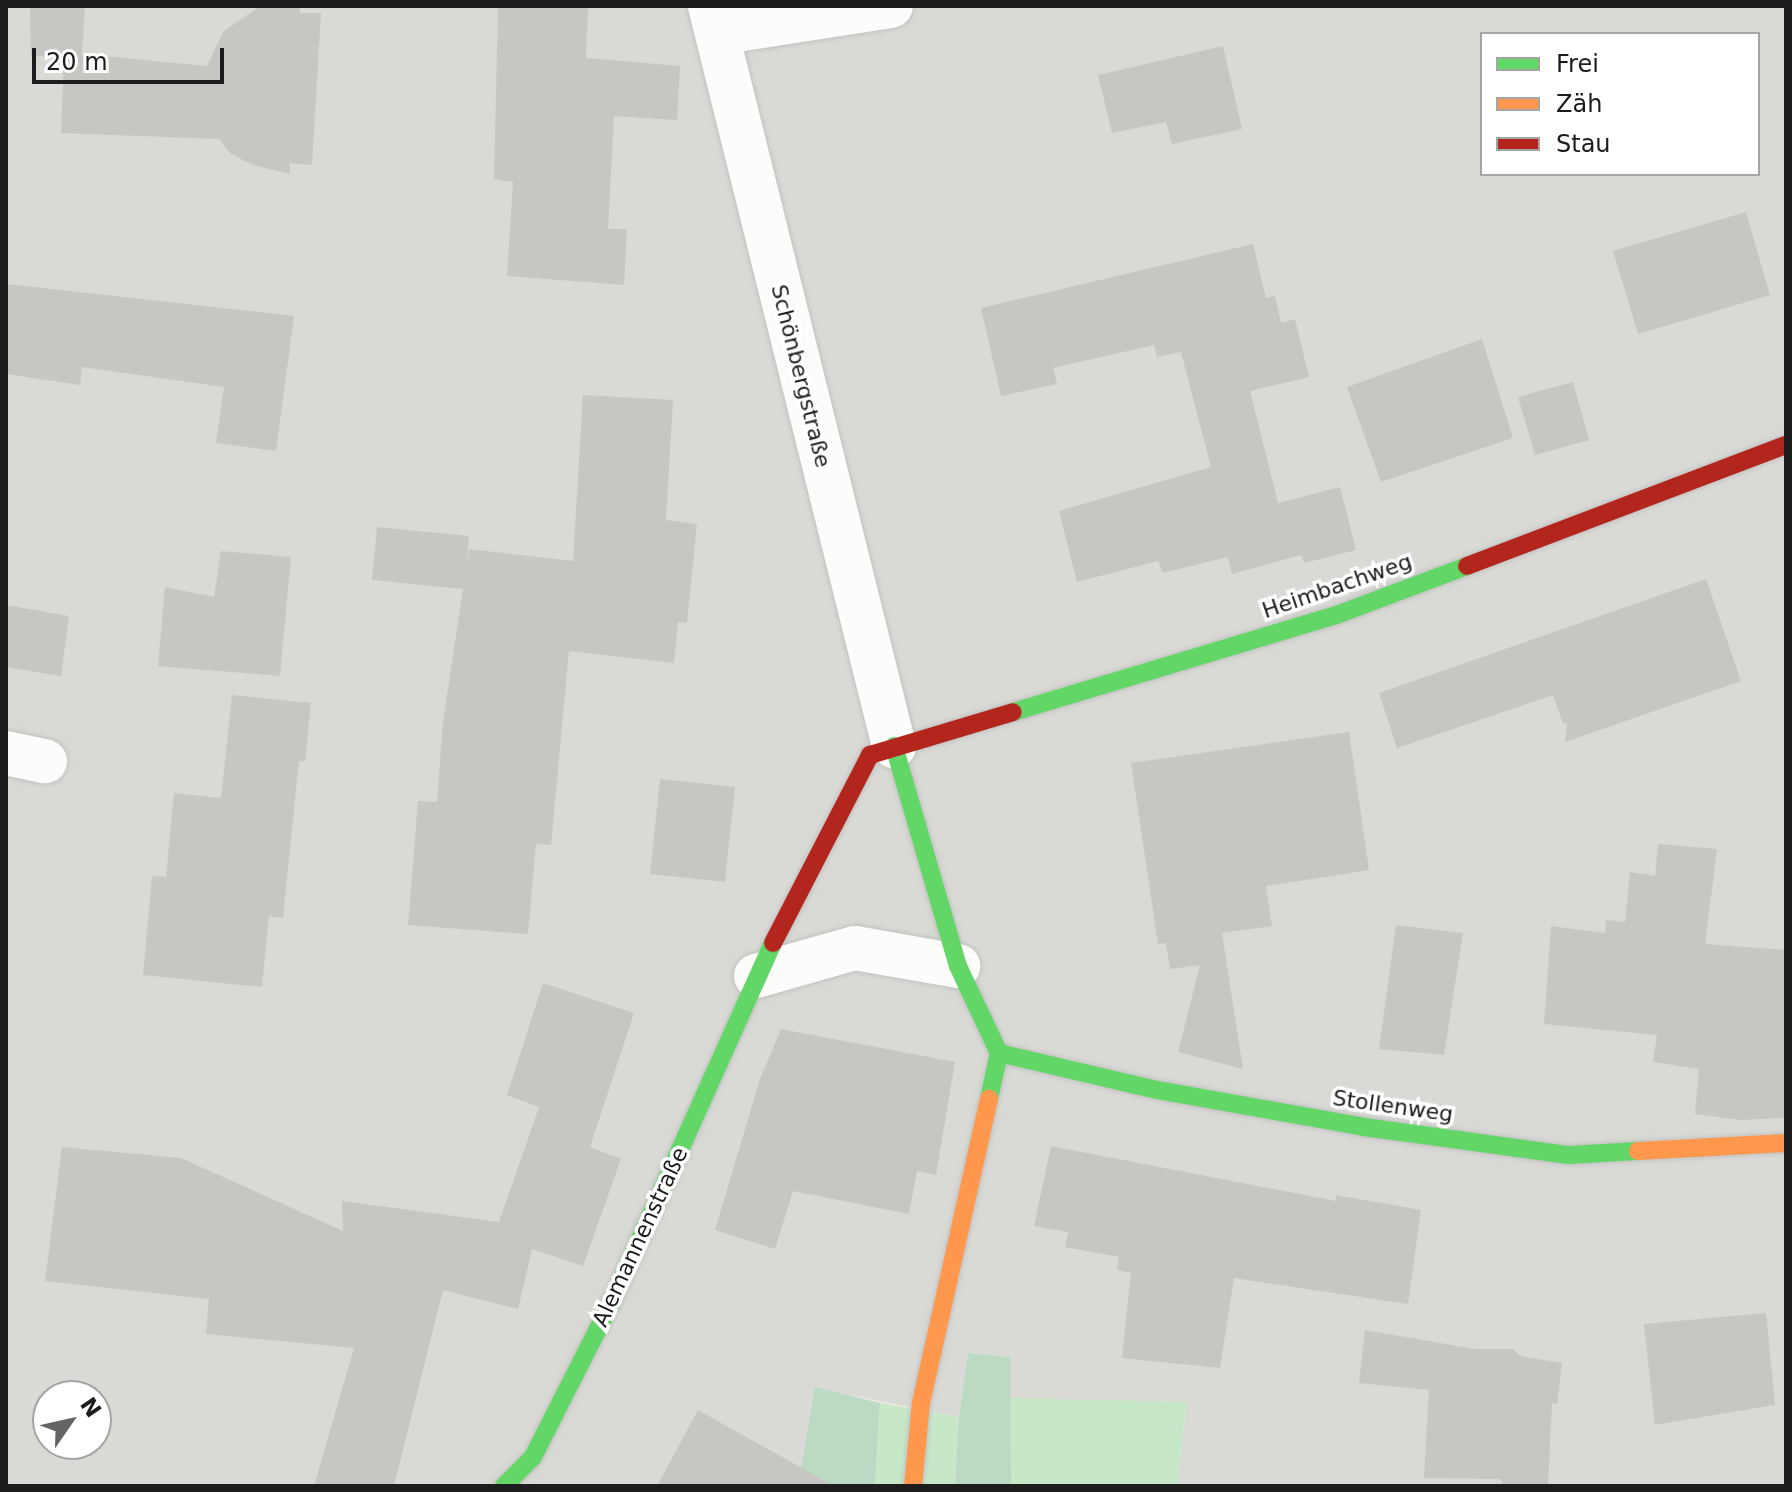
<!DOCTYPE html>
<meta charset="utf-8">
<style>
body{margin:0}
#map{position:relative;width:1792px;height:1492px;overflow:hidden;background:#e9eae5;font-family:"DejaVu Sans",sans-serif}
div>[style]{position:absolute}
[style*='--x']{left:calc(var(--x)*1px);top:calc(var(--y)*1px);width:calc(var(--w)*1px);rotate:calc(var(--a)*1deg)}
.residential>*{inset:0;background:#d9d9d6}
.grass>*{inset:0;background:#c6e8c7}
.forest>*{inset:0;background:#bcd9c3}
.building>*{inset:0;background:#c6c7c2}
.roads{filter:drop-shadow(0 0 2px #c2c3c1) drop-shadow(0 0 2px #c2c3c1)}
.street>*{height:44px;margin:-22px;padding:0 22px;transform-origin:22px;border-radius:22px;background:#fcfcfb}
.fast>*{height:18px;margin:-9px;padding:0 9px;transform-origin:9px;border-radius:9px;background:#63d668}
.slow>*{height:18px;margin:-9px;padding:0 9px;transform-origin:9px;border-radius:9px;background:#ff974d}
.jam>*{height:18px;margin:-9px;padding:0 9px;transform-origin:9px;border-radius:9px;background:#b3261e}
span{translate:-50% -50%;white-space:nowrap;text-align:center;line-height:1.15;-webkit-text-stroke:7px #fff;paint-order:stroke}
.street-label{font-size:22px;color:#1c1c1c}
.frame{position:absolute;inset:0;border:8px solid #1c1c1c;pointer-events:none}
.legend{position:absolute;left:1480px;top:32px;width:280px;height:144px;box-sizing:border-box;background:#fff;border:2px solid #a4a4a4;margin:0;padding:10px 14px;list-style:none;font-size:24px;color:#1c1c1c}
.legend li{display:flex;align-items:center;gap:16px;height:40px}
.legend b{width:40px;border:2px solid #a4a4a4}
.north{position:absolute;left:32px;top:1380px;width:80px;height:80px;box-sizing:border-box;background:#fff;border:2px solid #a4a4a4;border-radius:50%;rotate:56deg;font-size:22px;font-weight:700;line-height:32px;text-align:center;color:#1c1c1c}
.north::after{content:'';display:block;margin:auto;width:28px;height:36px;background:#646462;clip-path:polygon(50% 0,100% 100%,50% 72%,0 100%)}
.scale{position:absolute;left:32px;top:48px;width:192px;height:36px;box-sizing:border-box;border:4px solid #1c1c1c;border-top:0;padding-left:10px;font-size:24px;line-height:28px;white-space:nowrap;color:#1c1c1c;-webkit-text-stroke:6px #fff;paint-order:stroke}
</style>
<div id="map">
<div class="residential">
<i style="clip-path:polygon(evenodd,6px 6px,1786px 6px,1786px 1486px,1177px 1486px,1187px 1402px,1010px 1398px,1010px 1357px,968px 1353px,959px 1417px,815px 1388px,798px 1486px,6px 1486px,6px 6px,1482px 34px,1758px 34px,1758px 174px,1482px 174px,1482px 34px,6px 6px,48px 1396px,96px 1396px,96px 1444px,48px 1444px,48px 1396px)"></i>
</div>
<div class="grass">
<i style="clip-path:polygon(1010px 1398px,1187px 1402px,1177px 1486px,1011px 1486px)"></i>
<i style="clip-path:polygon(880px 1403px,959px 1417px,955px 1486px,875px 1486px)"></i>
</div>
<div class="forest">
<i style="clip-path:polygon(968px 1353px,1010px 1357px,1011px 1486px,955px 1486px,959px 1417px)"></i>
<i style="clip-path:polygon(815px 1387px,880px 1403px,875px 1486px,798px 1486px)"></i>
</div>
<div class="building">
<i style="clip-path:polygon(30px 6px,85px 6px,82px 54px,207px 66px,223px 32px,260px 6px,299px 6px,300px 13px,321px 13px,312px 165px,290px 163px,290px 174px,253px 165px,231px 154px,219px 139px,61px 133px,64px 57px,31px 56px)"></i>
<i style="clip-path:polygon(498px 6px,588px 6px,586px 58px,680px 66px,677px 120px,614px 116px,608px 229px,627px 229px,624px 285px,507px 276px,513px 182px,494px 179px)"></i>
<i style="clip-path:polygon(1223px 46px,1242px 129px,1172px 144px,1166px 122px,1112px 133px,1098px 75px)"></i>
<i style="clip-path:polygon(1746px 212px,1770px 295px,1638px 334px,1613px 251px)"></i>
<i style="clip-path:polygon(1253px 244px,1266px 298px,1275px 296px,1281px 323px,1295px 319px,1309px 377px,1250px 391px,1278px 503px,1340px 487px,1356px 550px,1304px 563px,1301px 555px,1232px 574px,1228px 557px,1163px 573px,1158px 561px,1077px 582px,1059px 511px,1211px 467px,1181px 352px,1157px 357px,1154px 345px,1053px 368px,1057px 384px,1001px 396px,981px 308px)"></i>
<i style="clip-path:polygon(6px 284px,294px 316px,276px 451px,216px 443px,224px 387px,82px 367px,80px 385px,6px 374px)"></i>
<i style="clip-path:polygon(1482px 339px,1513px 438px,1381px 482px,1347px 387px)"></i>
<i style="clip-path:polygon(1573px 382px,1589px 440px,1535px 455px,1518px 397px)"></i>
<i style="clip-path:polygon(583px 395px,673px 400px,666px 520px,697px 524px,687px 623px,678px 622px,674px 663px,569px 651px,551px 845px,536px 844px,528px 934px,408px 925px,418px 801px,437px 802px,443px 722px,463px 589px,372px 580px,377px 527px,469px 536px,466px 567px,469px 549px,573px 561px)"></i>
<i style="clip-path:polygon(221px 551px,291px 557px,280px 676px,158px 666px,165px 587px,214px 597px)"></i>
<i style="clip-path:polygon(1706px 579px,1741px 681px,1565px 742px,1567px 723px,1563px 723px,1553px 695px,1397px 748px,1379px 693px)"></i>
<i style="clip-path:polygon(6px 605px,69px 616px,61px 676px,6px 667px)"></i>
<i style="clip-path:polygon(232px 695px,311px 703px,305px 761px,299px 761px,283px 918px,269px 916px,262px 987px,143px 975px,152px 876px,166px 877px,174px 793px,221px 798px)"></i>
<i style="clip-path:polygon(1349px 732px,1369px 870px,1266px 886px,1272px 926px,1222px 933px,1243px 1069px,1178px 1052px,1200px 965px,1170px 969px,1166px 943px,1158px 944px,1131px 763px)"></i>
<i style="clip-path:polygon(660px 779px,735px 787px,725px 882px,650px 874px)"></i>
<i style="clip-path:polygon(1658px 844px,1717px 849px,1705px 944px,1786px 950px,1786px 1118px,1741px 1120px,1695px 1114px,1699px 1069px,1653px 1062px,1657px 1035px,1544px 1024px,1551px 926px,1605px 933px,1606px 920px,1625px 922px,1630px 872px,1655px 876px)"></i>
<i style="clip-path:polygon(1396px 925px,1463px 933px,1444px 1055px,1379px 1049px)"></i>
<i style="clip-path:polygon(543px 983px,634px 1013px,590px 1147px,621px 1159px,583px 1266px,532px 1249px,518px 1309px,443px 1290px,394px 1486px,314px 1486px,354px 1348px,206px 1334px,209px 1299px,45px 1281px,62px 1147px,181px 1158px,343px 1231px,342px 1201px,499px 1222px,539px 1107px,507px 1095px)"></i>
<i style="clip-path:polygon(781px 1029px,955px 1062px,936px 1175px,917px 1171px,909px 1214px,793px 1191px,775px 1249px,715px 1230px,760px 1079px)"></i>
<i style="clip-path:polygon(1051px 1146px,1336px 1201px,1336px 1195px,1421px 1210px,1408px 1304px,1234px 1278px,1220px 1368px,1122px 1358px,1131px 1273px,1117px 1270px,1119px 1257px,1065px 1247px,1068px 1232px,1034px 1226px)"></i>
<i style="clip-path:polygon(1766px 1313px,1775px 1405px,1655px 1425px,1644px 1324px)"></i>
<i style="clip-path:polygon(1365px 1330px,1475px 1349px,1513px 1349px,1520px 1356px,1562px 1363px,1557px 1404px,1552px 1403px,1548px 1486px,1504px 1486px,1500px 1479px,1424px 1478px,1429px 1390px,1359px 1383px)"></i>
<i style="clip-path:polygon(698px 1410px,834px 1486px,657px 1486px)"></i>
</div>
<div class="roads">
<div class="street">
<i style="--x:710;--y:6;--w:763;--a:76.04"></i>
<i style="--x:717;--y:33;--w:176;--a:-8.8"></i>
<i style="--x:6;--y:753;--w:40;--a:12"></i>
<i style="--x:756;--y:976;--w:103;--a:-15.8"></i>
<i style="--x:855;--y:948;--w:105;--a:9.9"></i>
</div>
<div class="fast">
<i style="--x:1013;--y:712;--w:335;--a:-16.7"></i>
<i style="--x:1334;--y:616;--w:142;--a:-20.6"></i>
<i style="--x:894;--y:746;--w:229;--a:73.8"></i>
<i style="--x:958;--y:966;--w:96;--a:64.8"></i>
<i style="--x:999;--y:1053;--w:47;--a:102.3"></i>
<i style="--x:999;--y:1053;--w:162;--a:13.2"></i>
<i style="--x:1157;--y:1090;--w:210;--a:10.1"></i>
<i style="--x:1364;--y:1127;--w:207;--a:7.8"></i>
<i style="--x:1569;--y:1155;--w:69;--a:-3.3"></i>
<i style="--x:504;--y:1486;--w:41;--a:-45"></i>
<i style="--x:533;--y:1457;--w:175;--a:-63.1"></i>
<i style="--x:612;--y:1301;--w:393;--a:-65.8"></i>
</div>
<div class="slow">
<i style="--x:1638;--y:1151;--w:148;--a:-3.1"></i>
<i style="--x:913;--y:1486;--w:83;--a:-84.5"></i>
<i style="--x:921;--y:1403;--w:312;--a:-77.4"></i>
</div>
<div class="jam">
<i style="--x:1467;--y:566;--w:341;--a:-20.8"></i>
<i style="--x:773;--y:943;--w:212;--a:-62.7"></i>
<i style="--x:870;--y:755;--w:149;--a:-16.7"></i>
</div>
</div>
<div class="street-label">
<span style="left:801px;top:376px;rotate:76deg">Schönbergstraße</span>
<span style="left:1337px;top:586px;rotate:-19deg">Heimbachweg</span>
<span style="left:1393px;top:1106px;rotate:8deg">Stollenweg</span>
<span style="left:640px;top:1237px;rotate:-65deg">Alemannenstraße</span>
</div>
<div class="frame"></div>
<ul class="legend">
<li><b style="height:10px;background:#63d668"></b>Frei</li>
<li><b style="height:10px;background:#ff974d"></b>Zäh</li>
<li><b style="height:10px;background:#b3261e"></b>Stau</li>
</ul>
<div class="north">N</div>
<div class="scale">20 m</div>
</div>
